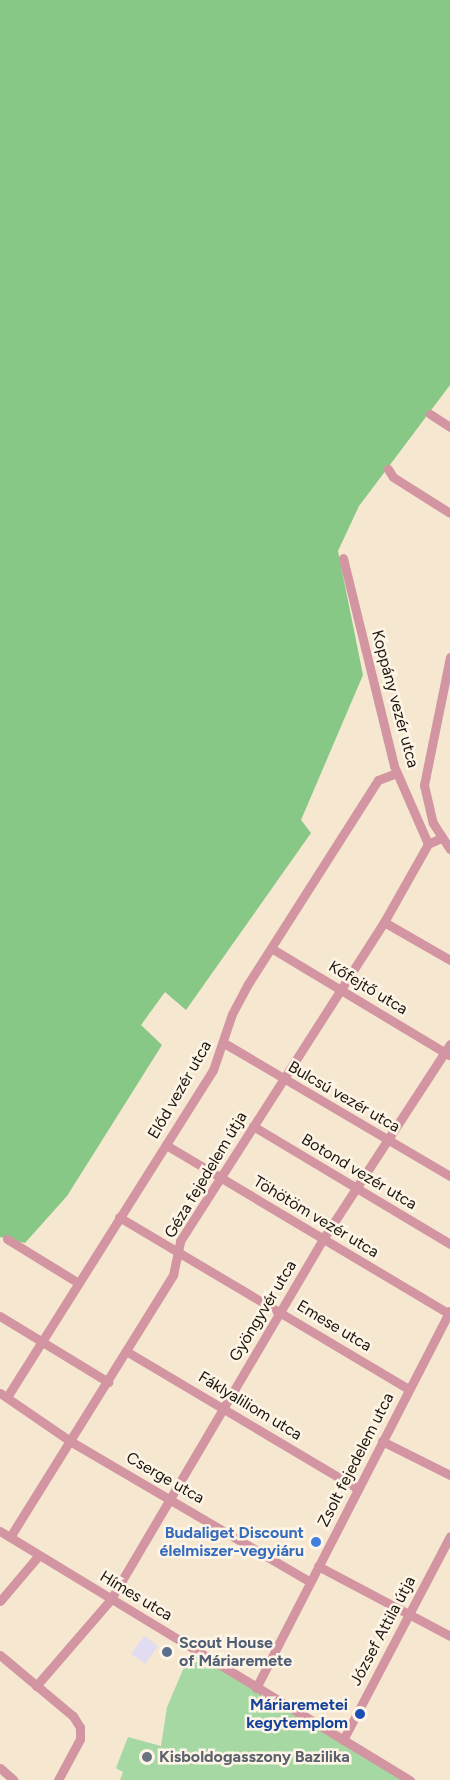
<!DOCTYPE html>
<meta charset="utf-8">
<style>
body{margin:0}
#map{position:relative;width:450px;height:1780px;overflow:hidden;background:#f5e7d0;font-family:Figtree,sans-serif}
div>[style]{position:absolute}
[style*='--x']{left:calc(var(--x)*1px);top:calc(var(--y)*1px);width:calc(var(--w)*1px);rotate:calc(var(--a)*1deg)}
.commercial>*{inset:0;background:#e1dcf1}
.green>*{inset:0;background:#a6d8a4}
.forest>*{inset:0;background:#88c887}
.minor>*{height:9px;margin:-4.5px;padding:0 4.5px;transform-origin:4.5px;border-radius:4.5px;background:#d395a1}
.dots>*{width:16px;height:16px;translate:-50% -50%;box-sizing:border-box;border:3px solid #fef5e7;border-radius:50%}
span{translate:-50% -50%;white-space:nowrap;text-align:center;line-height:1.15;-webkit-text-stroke:5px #fef5e7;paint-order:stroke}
.street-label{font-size:16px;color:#1a150d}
.shop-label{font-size:16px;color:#366cbe;font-weight:700}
.right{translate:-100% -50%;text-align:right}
.service-label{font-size:16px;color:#4e5e75;font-weight:700}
.left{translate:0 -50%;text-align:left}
.transit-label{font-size:16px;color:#164399;font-weight:700}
.worship-label{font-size:16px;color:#5b616d;font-weight:700}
</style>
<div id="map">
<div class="commercial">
<i style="clip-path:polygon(144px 1636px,158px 1646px,145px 1664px,131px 1654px)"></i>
</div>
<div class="green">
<i style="clip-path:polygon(191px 1651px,402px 1780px,120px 1780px,123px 1772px,116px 1768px,128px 1737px,161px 1746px,167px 1707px)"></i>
</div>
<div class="forest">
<i style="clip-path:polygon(0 0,450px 0,450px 385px,359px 506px,338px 551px,363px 675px,301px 820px,311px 833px,186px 1010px,165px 992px,141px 1025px,162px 1045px,67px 1196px,25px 1243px,0 1237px)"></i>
</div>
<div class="minor">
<i style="--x:430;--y:414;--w:24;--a:33"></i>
<i style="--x:388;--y:469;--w:9;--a:58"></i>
<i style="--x:393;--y:477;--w:67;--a:32.3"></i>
<i style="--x:343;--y:558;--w:214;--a:76.2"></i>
<i style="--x:394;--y:766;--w:85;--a:66.4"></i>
<i style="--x:450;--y:657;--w:131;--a:101.5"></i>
<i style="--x:424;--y:785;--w:39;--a:77"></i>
<i style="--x:433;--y:823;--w:31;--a:57"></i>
<i style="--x:384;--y:922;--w:76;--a:29.9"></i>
<i style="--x:271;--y:948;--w:208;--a:31"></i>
<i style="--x:224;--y:1043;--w:262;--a:30.5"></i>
<i style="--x:253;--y:1126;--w:230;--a:30.9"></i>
<i style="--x:166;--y:1145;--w:330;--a:30.8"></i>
<i style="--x:119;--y:1217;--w:337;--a:30.7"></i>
<i style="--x:7;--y:1239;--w:82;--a:31.6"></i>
<i style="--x:0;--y:1316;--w:127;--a:31.4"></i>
<i style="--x:126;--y:1351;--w:270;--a:30.7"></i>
<i style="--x:0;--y:1393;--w:85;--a:34.4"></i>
<i style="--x:70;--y:1441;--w:277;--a:30.4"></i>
<i style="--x:7;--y:1397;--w:386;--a:-57.8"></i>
<i style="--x:213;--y:1070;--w:59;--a:-71.3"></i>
<i style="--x:232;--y:1014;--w:34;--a:-62"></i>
<i style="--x:248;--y:984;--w:242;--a:-57.5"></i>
<i style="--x:378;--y:780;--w:19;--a:-21"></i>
<i style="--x:382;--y:1441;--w:76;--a:26.6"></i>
<i style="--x:0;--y:1531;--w:480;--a:31.3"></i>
<i style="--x:10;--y:1537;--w:309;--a:-58.1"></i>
<i style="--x:173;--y:1275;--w:35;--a:-78"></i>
<i style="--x:180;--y:1241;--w:379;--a:-57.4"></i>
<i style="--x:384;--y:922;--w:90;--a:-60.6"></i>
<i style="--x:428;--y:844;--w:14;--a:-25"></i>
<i style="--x:318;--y:1566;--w:149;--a:27.9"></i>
<i style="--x:0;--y:1601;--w:60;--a:-49.7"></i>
<i style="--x:0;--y:1655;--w:95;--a:39.9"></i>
<i style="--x:73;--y:1716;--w:13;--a:58"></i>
<i style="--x:80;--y:1727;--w:12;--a:90"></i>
<i style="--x:80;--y:1739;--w:47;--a:118.2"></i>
<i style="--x:36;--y:1686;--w:115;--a:-49.2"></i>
<i style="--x:111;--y:1599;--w:418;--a:-59.5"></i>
<i style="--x:323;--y:1239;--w:233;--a:-56.9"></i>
<i style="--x:256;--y:1688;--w:424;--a:-62.8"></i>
<i style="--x:343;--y:1740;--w:230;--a:-62.3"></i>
<i style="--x:0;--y:1768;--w:18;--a:41"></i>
</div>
<div class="dots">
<i style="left:316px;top:1542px;background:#3f7fe0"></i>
<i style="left:167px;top:1652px;background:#5c6f8a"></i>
<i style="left:360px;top:1714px;background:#1a4fb4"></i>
<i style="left:147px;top:1757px;background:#6b7280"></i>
</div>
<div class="street-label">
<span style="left:395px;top:699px;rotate:75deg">Koppány vezér utca</span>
<span style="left:368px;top:988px;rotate:31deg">Kőfejtő utca</span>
<span style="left:180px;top:1090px;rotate:-60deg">Előd vezér utca</span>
<span style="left:344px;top:1097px;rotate:30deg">Bulcsú vezér utca</span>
<span style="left:359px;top:1172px;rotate:31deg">Botond vezér utca</span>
<span style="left:206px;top:1175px;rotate:-59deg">Géza fejedelem útja</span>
<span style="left:316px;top:1217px;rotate:31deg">Töhötöm vezér utca</span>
<span style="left:263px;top:1311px;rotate:-59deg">Gyöngyvér utca</span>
<span style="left:334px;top:1326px;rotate:31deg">Emese utca</span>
<span style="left:250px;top:1406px;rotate:31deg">Fáklyaliliom utca</span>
<span style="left:356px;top:1460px;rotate:-63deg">Zsolt fejedelem utca</span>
<span style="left:165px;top:1478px;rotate:30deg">Cserge utca</span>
<span style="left:136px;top:1596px;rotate:31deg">Hímes utca</span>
<span style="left:383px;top:1631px;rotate:-62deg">József Attila útja</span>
</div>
<div class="shop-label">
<span class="right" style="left:304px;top:1542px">Budaliget Discount<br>élelmiszer-vegyiáru</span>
</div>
<div class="service-label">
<span class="left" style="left:179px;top:1652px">Scout House<br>of Máriaremete</span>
</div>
<div class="transit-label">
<span class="right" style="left:348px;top:1714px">Máriaremetei<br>kegytemplom</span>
</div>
<div class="worship-label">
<span class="left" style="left:159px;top:1757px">Kisboldogasszony Bazilika</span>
</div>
</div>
